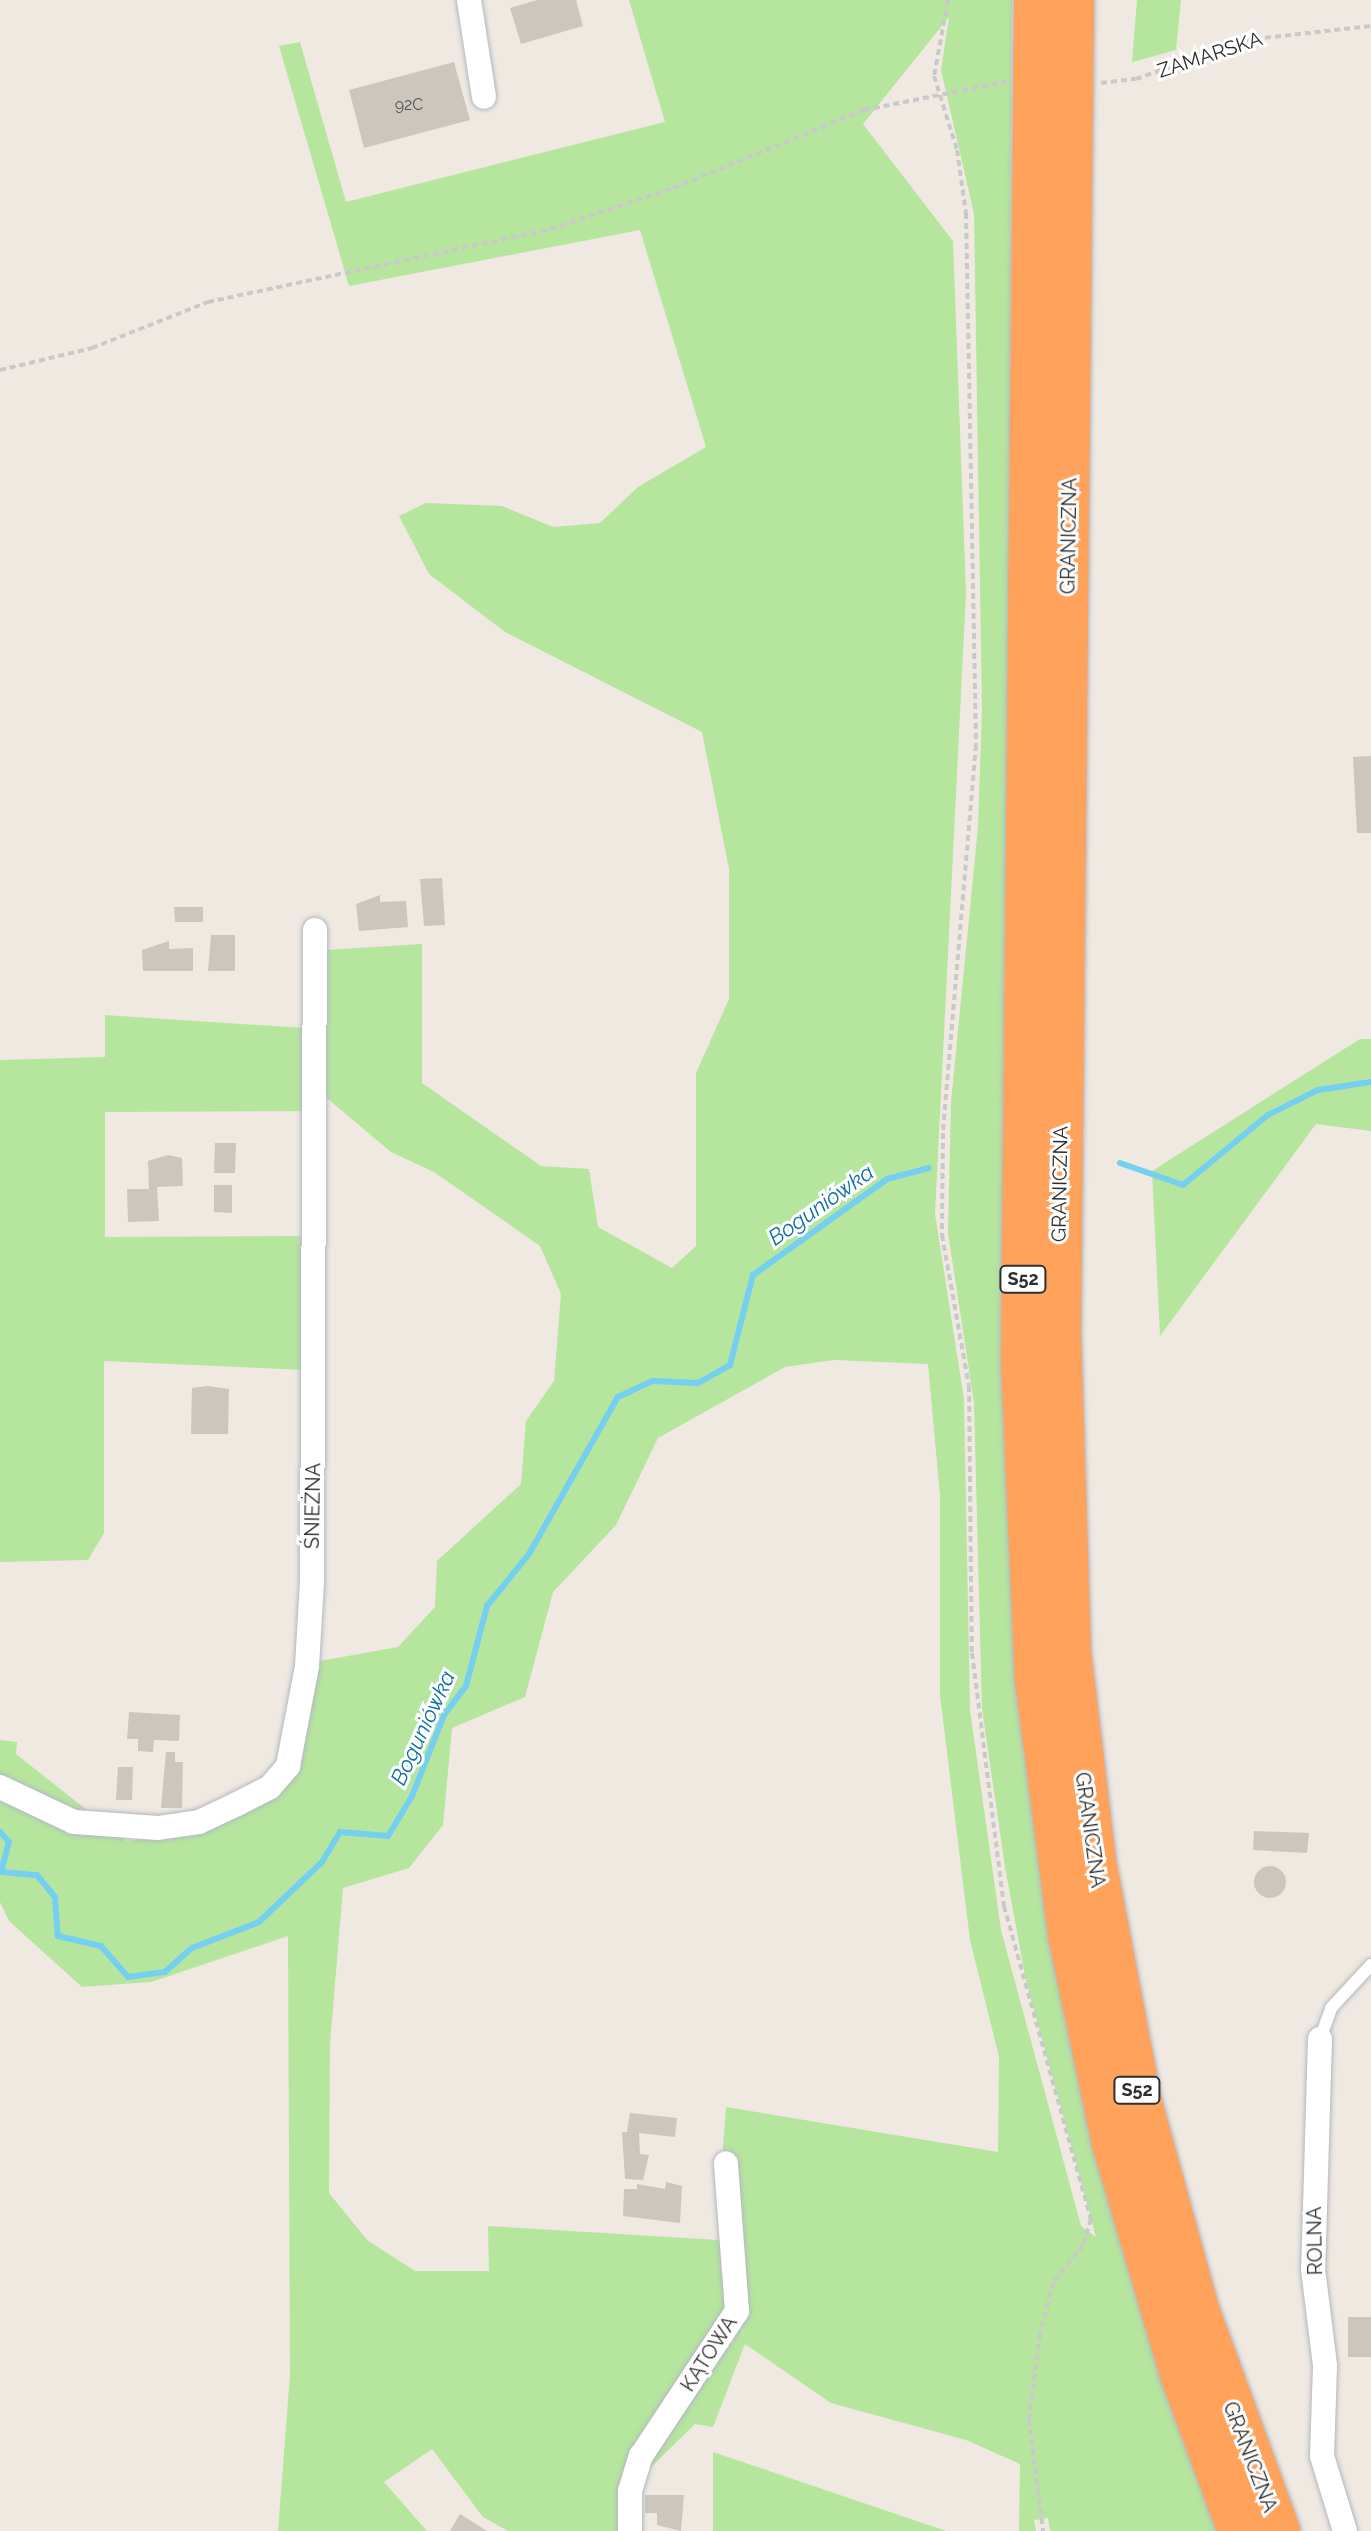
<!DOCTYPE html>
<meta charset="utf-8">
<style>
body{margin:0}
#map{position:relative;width:1371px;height:2531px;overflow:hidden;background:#efe9e1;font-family:Raleway,sans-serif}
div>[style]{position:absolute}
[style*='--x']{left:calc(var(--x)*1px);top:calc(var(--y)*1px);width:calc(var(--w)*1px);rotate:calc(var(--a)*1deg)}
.green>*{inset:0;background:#b6e59e}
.stream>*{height:6px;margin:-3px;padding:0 3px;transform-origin:3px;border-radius:3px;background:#75cff0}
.building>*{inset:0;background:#cbc7bf}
.round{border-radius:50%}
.path>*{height:4px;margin-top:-2px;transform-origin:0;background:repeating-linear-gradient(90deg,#c9c9c9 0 6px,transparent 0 10px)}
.roads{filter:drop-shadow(0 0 2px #b4b7c1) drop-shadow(0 0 2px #b4b7c1)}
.service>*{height:12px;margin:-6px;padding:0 6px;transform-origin:6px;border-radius:6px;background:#fff}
.minor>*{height:24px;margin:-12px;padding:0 12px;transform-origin:12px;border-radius:12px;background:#fff}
.motorway>*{height:44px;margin:-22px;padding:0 22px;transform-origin:22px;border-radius:22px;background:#ffa35c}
span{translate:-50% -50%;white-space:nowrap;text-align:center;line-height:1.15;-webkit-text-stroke:6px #fff;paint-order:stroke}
.number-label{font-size:16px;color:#555452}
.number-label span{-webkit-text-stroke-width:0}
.shield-label span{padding:2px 6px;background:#fff;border:2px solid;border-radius:6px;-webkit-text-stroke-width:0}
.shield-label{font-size:18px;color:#2e2e2e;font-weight:700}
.street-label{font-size:20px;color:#2e2e2e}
.water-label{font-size:22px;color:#0d6fa3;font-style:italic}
</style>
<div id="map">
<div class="green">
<i style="clip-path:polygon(evenodd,629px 0,1012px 0,1005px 1431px,1024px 1756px,1065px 2021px,1106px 2193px,1224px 2531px,1050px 2531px,1048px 2518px,1034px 2520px,1036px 2531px,1019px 2531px,1020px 2464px,966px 2440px,831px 2403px,745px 2344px,713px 2427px,695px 2424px,643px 2475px,641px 2531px,508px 2531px,483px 2517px,432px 2449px,384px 2482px,427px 2531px,278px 2531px,290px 2375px,288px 1936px,151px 1982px,82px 1987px,9px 1921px,0 1902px,0 1740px,17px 1742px,16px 1754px,126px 1841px,188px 1834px,291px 1782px,320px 1661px,398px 1647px,435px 1607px,437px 1561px,521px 1484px,526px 1421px,554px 1381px,561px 1294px,540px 1246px,434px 1172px,391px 1152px,322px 1094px,326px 950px,422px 944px,422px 1083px,541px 1166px,589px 1169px,598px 1227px,672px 1268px,696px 1246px,696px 1073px,729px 999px,729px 869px,702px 732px,505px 632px,429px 574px,399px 516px,426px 503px,502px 506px,553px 527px,600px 523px,638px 487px,706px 447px,640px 230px,349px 286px,279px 46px,300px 42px,346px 202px,665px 122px,629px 0,949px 17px,941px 70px,974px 214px,982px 710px,978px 827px,951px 1102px,948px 1233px,974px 1403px,982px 1709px,1005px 1867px,1026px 1981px,1096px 2237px,1081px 2226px,1001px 1930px,970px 1710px,964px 1399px,935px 1214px,966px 593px,953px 241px,863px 124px,949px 17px,629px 0,834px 1360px,928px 1364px,940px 1496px,940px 1695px,970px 1940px,999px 2057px,998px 2152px,726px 2107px,723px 2148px,743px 2336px,719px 2240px,488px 2226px,489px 2271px,415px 2271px,367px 2240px,329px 2193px,330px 2044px,343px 1888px,409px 1868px,443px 1825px,452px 1728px,525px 1697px,553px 1592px,616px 1525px,658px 1438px,785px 1367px,834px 1360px)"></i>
<i style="clip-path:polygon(1137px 0,1181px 0,1176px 50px,1132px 62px)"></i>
<i style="clip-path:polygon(105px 1015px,303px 1028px,308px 1111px,105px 1112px,105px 1237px,301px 1236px,305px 1370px,104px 1361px,104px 1533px,88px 1560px,0 1562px,0 1060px,105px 1057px)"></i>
<i style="clip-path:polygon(1360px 1039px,1371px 1039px,1371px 1131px,1316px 1124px,1160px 1336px,1152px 1171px)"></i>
<i style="clip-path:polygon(713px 2452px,946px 2531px,713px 2531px)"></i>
</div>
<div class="stream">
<i style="--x:1120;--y:1163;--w:67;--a:19.2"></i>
<i style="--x:1183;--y:1185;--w:110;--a:-39.5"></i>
<i style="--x:1268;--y:1115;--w:56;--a:-26.6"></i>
<i style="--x:1318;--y:1090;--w:54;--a:-8.6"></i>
<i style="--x:0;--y:1832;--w:13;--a:48"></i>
<i style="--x:9;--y:1842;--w:31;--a:105"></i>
<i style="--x:1;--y:1872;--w:36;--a:5"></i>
<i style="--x:37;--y:1875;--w:28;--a:51"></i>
<i style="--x:55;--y:1897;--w:39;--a:86"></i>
<i style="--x:58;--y:1936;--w:44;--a:13.1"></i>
<i style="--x:101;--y:1946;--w:41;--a:48.9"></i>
<i style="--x:128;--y:1977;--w:37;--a:-8"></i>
<i style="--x:165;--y:1972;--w:36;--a:-42"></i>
<i style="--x:192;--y:1948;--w:72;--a:-21.2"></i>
<i style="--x:259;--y:1922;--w:87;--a:-43.6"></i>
<i style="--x:322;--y:1862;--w:35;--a:-59"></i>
<i style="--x:340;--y:1832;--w:48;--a:4.8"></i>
<i style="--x:388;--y:1836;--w:47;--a:-59"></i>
<i style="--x:412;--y:1796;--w:87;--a:-68.4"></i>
<i style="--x:444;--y:1715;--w:36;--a:-53"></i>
<i style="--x:466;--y:1686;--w:83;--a:-75.3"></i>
<i style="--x:487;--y:1606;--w:67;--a:-51.1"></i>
<i style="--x:529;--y:1554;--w:180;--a:-60.5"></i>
<i style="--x:618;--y:1397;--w:38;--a:-25"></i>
<i style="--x:653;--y:1381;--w:45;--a:2.5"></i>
<i style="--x:698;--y:1383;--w:37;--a:-29"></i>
<i style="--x:730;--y:1365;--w:93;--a:-75.7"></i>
<i style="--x:753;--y:1275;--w:165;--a:-35.6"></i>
<i style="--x:887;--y:1179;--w:43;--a:-14.7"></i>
</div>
<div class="building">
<i style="clip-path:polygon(537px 0,576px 0,583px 26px,521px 44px,510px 8px)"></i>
<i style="clip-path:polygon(454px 62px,470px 120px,364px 148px,349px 90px)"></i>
<i style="clip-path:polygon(1371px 756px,1371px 833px,1357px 833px,1353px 757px)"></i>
<i style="clip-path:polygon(442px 878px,445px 925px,424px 926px,420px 879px)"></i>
<i style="clip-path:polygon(380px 895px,380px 902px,406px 901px,408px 927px,359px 931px,356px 904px)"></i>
<i style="clip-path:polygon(174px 907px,203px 907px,203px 922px,175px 922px)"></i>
<i style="clip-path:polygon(211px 935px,235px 935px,235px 971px,208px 971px)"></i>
<i style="clip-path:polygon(169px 941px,169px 949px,193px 948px,193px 971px,143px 971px,142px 950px)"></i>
<i style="clip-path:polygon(215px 1143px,236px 1143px,235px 1173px,214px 1173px)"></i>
<i style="clip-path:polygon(168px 1155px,182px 1158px,183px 1186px,157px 1187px,159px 1221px,128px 1222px,127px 1189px,149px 1189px,148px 1161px)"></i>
<i style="clip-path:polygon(214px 1185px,232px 1185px,232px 1213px,214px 1212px)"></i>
<i style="clip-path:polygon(208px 1386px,229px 1389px,228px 1434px,191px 1434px,192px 1388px)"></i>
<i style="clip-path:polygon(129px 1712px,180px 1715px,179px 1741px,154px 1740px,153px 1752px,138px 1751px,138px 1739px,127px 1739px)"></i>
<i style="clip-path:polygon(166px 1752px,175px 1752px,175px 1762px,183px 1762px,182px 1808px,161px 1808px)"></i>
<i style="clip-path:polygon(118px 1767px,133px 1767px,132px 1800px,116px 1800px)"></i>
<i style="clip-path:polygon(1254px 1831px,1309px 1833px,1307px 1853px,1253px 1850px)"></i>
<i class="round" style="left:1254px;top:1866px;width:32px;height:32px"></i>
<i style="clip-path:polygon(630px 2113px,677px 2118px,675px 2137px,639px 2133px,640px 2154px,649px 2155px,643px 2180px,625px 2179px,622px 2132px,627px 2132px)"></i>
<i style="clip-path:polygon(666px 2182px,682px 2186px,680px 2223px,623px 2216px,624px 2189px,637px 2189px,637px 2184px,665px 2189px)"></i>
<i style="clip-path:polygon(1348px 2317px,1371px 2317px,1371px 2357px,1348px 2357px)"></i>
<i style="clip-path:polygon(645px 2495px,684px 2495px,681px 2531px,657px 2525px,657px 2513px,645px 2513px)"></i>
<i style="clip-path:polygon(460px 2514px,487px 2531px,450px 2531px)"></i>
</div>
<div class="path">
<i style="--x:948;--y:0;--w:77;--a:100.4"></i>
<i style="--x:934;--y:76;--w:77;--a:72.7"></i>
<i style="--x:957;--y:150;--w:64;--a:81.9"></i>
<i style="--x:966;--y:213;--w:532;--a:88.92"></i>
<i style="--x:976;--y:745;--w:389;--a:94.9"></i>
<i style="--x:943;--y:1133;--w:102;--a:90.6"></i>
<i style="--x:942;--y:1235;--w:153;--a:79.9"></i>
<i style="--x:969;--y:1386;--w:267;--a:89.4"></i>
<i style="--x:972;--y:1653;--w:255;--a:82.8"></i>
<i style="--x:1004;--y:1906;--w:325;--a:74.5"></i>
<i style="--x:1091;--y:2219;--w:27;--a:107"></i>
<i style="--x:1083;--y:2245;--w:48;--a:128.3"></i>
<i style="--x:1053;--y:2283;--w:53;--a:104.3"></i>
<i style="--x:1040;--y:2334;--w:86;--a:97.4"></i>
<i style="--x:1029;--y:2419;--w:113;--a:82.9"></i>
<i style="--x:1101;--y:83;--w:35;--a:-7"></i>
<i style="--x:1136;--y:79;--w:116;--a:-19.7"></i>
<i style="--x:1245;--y:40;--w:127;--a:-6.3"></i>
<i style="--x:0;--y:370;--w:95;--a:-13.4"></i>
<i style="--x:92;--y:348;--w:125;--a:-21.6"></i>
<i style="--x:208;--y:302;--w:351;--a:-12"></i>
<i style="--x:551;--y:229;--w:129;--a:-18.6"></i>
<i style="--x:673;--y:188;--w:206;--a:-22.2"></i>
<i style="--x:864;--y:110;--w:145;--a:-11.2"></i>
</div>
<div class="roads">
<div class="service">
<i style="--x:1320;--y:2039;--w:33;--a:-70"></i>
<i style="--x:1331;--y:2008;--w:59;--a:-47.1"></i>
</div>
<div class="minor">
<i style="--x:469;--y:0;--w:98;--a:81.2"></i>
<i style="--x:0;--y:1787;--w:82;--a:25.3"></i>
<i style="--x:74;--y:1822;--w:84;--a:4.1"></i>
<i style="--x:158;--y:1828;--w:41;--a:-8.3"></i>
<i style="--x:199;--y:1822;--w:42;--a:-25.3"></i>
<i style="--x:237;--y:1804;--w:37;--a:-27"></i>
<i style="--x:270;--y:1787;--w:28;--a:-49"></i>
<i style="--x:288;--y:1766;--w:102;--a:-79.2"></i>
<i style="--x:307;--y:1666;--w:84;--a:-86.6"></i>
<i style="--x:312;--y:1582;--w:652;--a:-89.74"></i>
<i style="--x:1320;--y:2039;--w:230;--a:91.7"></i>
<i style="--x:1313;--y:2269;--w:98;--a:82.9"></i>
<i style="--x:1325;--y:2366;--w:90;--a:91.9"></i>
<i style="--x:1322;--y:2456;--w:78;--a:73"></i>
<i style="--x:630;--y:2531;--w:40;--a:-90"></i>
<i style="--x:630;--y:2491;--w:37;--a:-73"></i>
<i style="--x:641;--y:2456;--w:174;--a:-56.5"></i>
<i style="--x:737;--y:2311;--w:148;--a:-94.3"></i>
</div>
<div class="motorway">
<i style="--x:1036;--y:0;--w:1363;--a:90.55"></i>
<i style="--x:1023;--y:1363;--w:317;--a:87.5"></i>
<i style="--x:1037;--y:1680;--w:257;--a:82.6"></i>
<i style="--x:1070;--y:1935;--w:213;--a:78.1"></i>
<i style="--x:1114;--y:2143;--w:244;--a:73.6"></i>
<i style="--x:1183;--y:2377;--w:164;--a:69.7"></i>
<i style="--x:1072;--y:0;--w:1334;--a:90.56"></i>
<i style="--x:1059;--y:1334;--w:318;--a:88.2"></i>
<i style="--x:1069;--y:1652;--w:211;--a:83.2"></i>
<i style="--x:1094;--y:1862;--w:245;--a:79.2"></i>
<i style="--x:1140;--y:2103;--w:212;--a:74.6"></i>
<i style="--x:1196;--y:2307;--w:239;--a:69.9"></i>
</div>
</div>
<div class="number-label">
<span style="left:409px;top:105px">92C</span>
</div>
<div class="shield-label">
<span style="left:1023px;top:1279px">S52</span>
<span style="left:1137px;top:2090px">S52</span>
</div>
<div class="street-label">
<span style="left:1210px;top:55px;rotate:-18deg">ZAMARSKA</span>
<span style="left:1069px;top:536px;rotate:-89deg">GRANICZNA</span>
<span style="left:1060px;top:1184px;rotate:-89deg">GRANICZNA</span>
<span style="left:313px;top:1506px;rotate:-89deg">ŚNIEŻNA</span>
<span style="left:1090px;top:1830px;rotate:82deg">GRANICZNA</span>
<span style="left:1315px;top:2241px;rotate:-91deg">ROLNA</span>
<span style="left:709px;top:2354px;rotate:-57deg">KĄTOWA</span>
<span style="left:1250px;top:2457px;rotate:69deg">GRANICZNA</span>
</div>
<div class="water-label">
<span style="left:821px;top:1205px;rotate:-35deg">Boguniówka</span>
<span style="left:423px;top:1728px;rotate:-65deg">Boguniówka</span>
</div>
</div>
